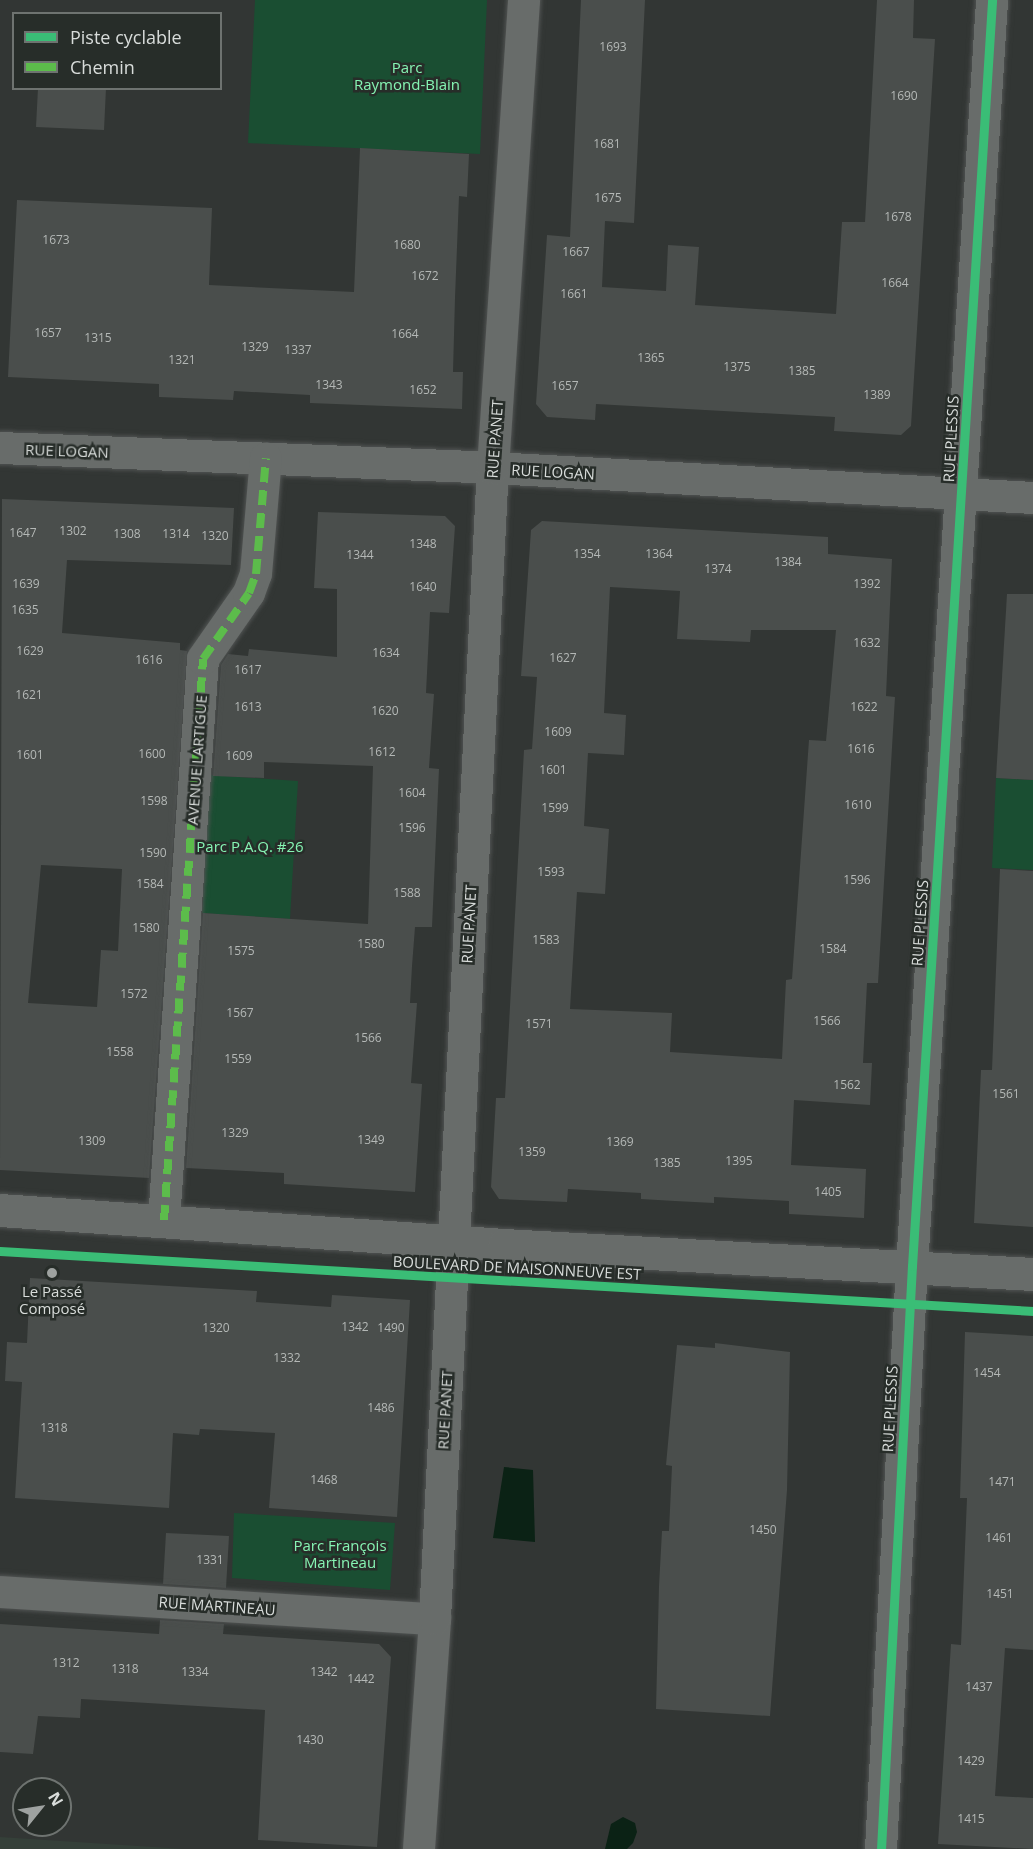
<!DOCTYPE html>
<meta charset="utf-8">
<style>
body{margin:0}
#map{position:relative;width:1033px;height:1849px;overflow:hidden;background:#323634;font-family:"Open Sans",sans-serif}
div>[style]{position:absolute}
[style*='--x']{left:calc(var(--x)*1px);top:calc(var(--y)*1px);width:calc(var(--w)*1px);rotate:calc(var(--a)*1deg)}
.built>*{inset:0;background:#354039}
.green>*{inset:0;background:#1a4e32}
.water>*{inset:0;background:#0b2215}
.building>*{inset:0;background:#4a4e4c}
.roads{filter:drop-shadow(0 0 2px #505352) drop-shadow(0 0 2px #505352)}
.minor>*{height:32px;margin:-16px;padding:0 16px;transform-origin:16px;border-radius:16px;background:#686c6a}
.tertiary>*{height:33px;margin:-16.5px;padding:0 16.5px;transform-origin:16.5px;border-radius:16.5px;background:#686c6a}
.quiet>*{height:8px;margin-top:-4px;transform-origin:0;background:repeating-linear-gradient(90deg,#5cbc4b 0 15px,transparent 0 23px)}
.cycleway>*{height:9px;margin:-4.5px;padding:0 4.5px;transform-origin:4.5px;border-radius:4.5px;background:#3abd76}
.dots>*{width:16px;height:16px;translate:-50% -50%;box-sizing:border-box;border:3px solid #272d29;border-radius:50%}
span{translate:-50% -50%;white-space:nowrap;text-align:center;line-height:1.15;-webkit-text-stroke:5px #272d29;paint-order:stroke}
.number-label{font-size:12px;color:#b4b8b6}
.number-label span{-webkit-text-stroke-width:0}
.park-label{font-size:15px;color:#86f4b3}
.street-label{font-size:15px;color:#d8dcda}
.poi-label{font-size:15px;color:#d8dcda}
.legend{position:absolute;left:12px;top:12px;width:210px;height:78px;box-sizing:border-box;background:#272d29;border:2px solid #6e7370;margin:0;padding:8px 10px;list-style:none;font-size:18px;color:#d8dcda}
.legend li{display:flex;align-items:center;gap:12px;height:30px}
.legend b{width:30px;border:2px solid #6e7370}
.north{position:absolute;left:12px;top:1777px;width:60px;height:60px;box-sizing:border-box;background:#272d29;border:2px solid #6e7370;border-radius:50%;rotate:60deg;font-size:16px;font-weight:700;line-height:24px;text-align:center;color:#d8dcda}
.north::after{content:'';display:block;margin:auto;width:21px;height:27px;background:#9ea2a0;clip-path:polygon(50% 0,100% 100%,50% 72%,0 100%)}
</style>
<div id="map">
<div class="built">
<i style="clip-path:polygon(0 1837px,184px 1849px,0 1849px)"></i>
</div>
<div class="green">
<i style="clip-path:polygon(255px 0,487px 0,480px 154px,248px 143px)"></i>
<i style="clip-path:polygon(210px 775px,298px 781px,290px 919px,202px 913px)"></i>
<i style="clip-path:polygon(996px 778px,1033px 780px,1033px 870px,992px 868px)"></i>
<i style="clip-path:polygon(234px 1513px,395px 1523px,390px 1590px,232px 1578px)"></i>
</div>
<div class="water">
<i style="clip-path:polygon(504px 1467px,533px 1470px,535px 1542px,493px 1538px)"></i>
<i style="clip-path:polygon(623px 1817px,635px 1823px,637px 1832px,633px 1843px,627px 1849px,605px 1849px,611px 1824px)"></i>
</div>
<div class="building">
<i style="clip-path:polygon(581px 0,645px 0,634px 223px,605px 221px,602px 287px,666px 291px,668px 245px,699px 247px,695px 305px,836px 314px,842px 222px,865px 222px,877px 0,914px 0,913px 38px,935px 39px,911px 426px,901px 435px,834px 431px,835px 417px,596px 404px,595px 420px,547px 417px,536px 404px,547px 235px,570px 237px)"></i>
<i style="clip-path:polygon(38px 88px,106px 88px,104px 130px,36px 127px)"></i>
<i style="clip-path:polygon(360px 148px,469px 154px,467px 197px,459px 196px,455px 298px,453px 372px,463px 372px,462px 409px,310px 403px,310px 395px,234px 391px,233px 400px,159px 397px,159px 384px,8px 377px,17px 200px,212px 208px,209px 285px,354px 292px)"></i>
<i style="clip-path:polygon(evenodd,2px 499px,234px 508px,231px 565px,67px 560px,62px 633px,180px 643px,180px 650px,187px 651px,149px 1178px,0 1170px,2px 499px,41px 865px,122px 869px,118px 951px,101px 950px,97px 1007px,28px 1003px,41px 865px)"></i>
<i style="clip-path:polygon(318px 512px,445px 516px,455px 526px,449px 613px,430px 612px,428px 653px,426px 693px,434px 694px,429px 768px,439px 769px,432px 927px,415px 927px,412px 966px,410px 1003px,417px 1003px,411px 1083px,422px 1084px,415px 1192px,284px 1184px,284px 1173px,186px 1168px,203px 913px,368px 924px,373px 766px,264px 762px,264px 778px,213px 776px,221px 665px,228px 654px,248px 656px,249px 649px,337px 657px,337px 589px,314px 588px)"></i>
<i style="clip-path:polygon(evenodd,542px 521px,828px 537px,828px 554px,892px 559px,886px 696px,895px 697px,878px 983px,867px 983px,863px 1063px,872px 1063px,870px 1105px,794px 1100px,791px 1165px,866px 1169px,864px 1218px,789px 1214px,789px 1201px,714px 1197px,714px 1203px,675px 1201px,641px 1199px,641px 1193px,568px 1189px,567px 1202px,499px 1199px,491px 1187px,496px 1098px,505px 1098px,524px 750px,532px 749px,537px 677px,521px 676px,531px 530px,542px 521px,610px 587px,680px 591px,677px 639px,750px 642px,751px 630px,836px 630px,826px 741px,809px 740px,792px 979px,786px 980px,782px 1059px,670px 1052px,672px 1013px,570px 1009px,577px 892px,605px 894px,609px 829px,584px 826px,588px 753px,624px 755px,626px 715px,604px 713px,610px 587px)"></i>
<i style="clip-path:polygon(1007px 594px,1033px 594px,1033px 780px,996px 778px)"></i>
<i style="clip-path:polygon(1000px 869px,1033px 871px,1033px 1227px,974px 1223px,981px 1070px,992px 1070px)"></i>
<i style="clip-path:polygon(30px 1278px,257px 1291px,256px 1302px,331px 1307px,332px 1295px,410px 1300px,397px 1517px,269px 1508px,275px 1433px,200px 1429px,199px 1435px,173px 1433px,169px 1508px,15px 1498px,22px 1382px,5px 1381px,7px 1342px,27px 1343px)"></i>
<i style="clip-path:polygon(965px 1332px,1033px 1336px,1033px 1650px,1005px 1648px,995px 1796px,1033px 1798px,1033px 1849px,938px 1844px,951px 1644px,961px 1645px,967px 1498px,960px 1498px)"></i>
<i style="clip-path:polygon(715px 1343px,790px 1352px,787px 1490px,770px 1716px,656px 1709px,659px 1586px,662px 1531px,669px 1531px,672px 1466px,666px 1465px,677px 1345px,715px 1348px)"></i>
<i style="clip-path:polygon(166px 1533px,229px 1536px,226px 1588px,163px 1584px)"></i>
<i style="clip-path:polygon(160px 1620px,224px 1624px,223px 1634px,379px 1644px,391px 1657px,377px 1847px,258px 1840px,265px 1710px,81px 1699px,80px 1718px,38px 1716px,33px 1754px,0 1752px,0 1624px,159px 1634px)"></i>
</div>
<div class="roads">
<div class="minor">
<i style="--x:0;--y:448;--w:493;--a:2.3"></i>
<i style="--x:493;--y:468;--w:541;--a:3.18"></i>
<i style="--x:164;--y:1220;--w:562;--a:-86.02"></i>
<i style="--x:203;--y:659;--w:80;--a:-55.1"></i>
<i style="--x:249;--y:593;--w:20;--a:-70"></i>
<i style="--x:256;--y:574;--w:116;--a:-85.1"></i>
<i style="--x:0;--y:1592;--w:436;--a:3.6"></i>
<i style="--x:419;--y:1849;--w:231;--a:-86"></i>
<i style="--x:435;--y:1619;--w:1152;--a:-87.12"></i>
<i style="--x:493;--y:468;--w:469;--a:-86.2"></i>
<i style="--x:881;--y:1849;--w:584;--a:-86.96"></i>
<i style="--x:912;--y:1266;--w:1269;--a:-86.38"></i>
</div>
<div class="tertiary">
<i style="--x:0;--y:1210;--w:505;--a:3.97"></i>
<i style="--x:504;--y:1245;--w:530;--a:3.14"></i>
</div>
</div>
<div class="quiet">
<i style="--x:164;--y:1220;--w:562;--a:-86.02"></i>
<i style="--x:203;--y:659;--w:80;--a:-55.1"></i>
<i style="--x:249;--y:593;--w:20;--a:-70"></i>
<i style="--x:256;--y:574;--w:116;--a:-85.1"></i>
</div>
<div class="cycleway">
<i style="--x:0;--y:1251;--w:1035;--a:3.32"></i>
<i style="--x:881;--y:1849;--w:584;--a:-86.96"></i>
<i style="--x:912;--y:1266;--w:1269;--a:-86.38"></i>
</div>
<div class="dots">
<i style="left:52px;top:1273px;background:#9ea2a0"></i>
</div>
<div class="number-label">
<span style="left:613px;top:47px">1693</span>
<span style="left:904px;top:96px">1690</span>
<span style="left:607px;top:144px">1681</span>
<span style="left:608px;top:198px">1675</span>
<span style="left:898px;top:217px">1678</span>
<span style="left:56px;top:240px">1673</span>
<span style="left:407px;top:245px">1680</span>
<span style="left:576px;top:252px">1667</span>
<span style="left:425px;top:276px">1672</span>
<span style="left:895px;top:283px">1664</span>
<span style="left:574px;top:294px">1661</span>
<span style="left:48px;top:333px">1657</span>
<span style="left:405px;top:334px">1664</span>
<span style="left:98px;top:338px">1315</span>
<span style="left:255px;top:347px">1329</span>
<span style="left:298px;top:350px">1337</span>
<span style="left:651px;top:358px">1365</span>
<span style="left:182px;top:360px">1321</span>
<span style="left:737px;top:367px">1375</span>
<span style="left:802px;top:371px">1385</span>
<span style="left:329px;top:385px">1343</span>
<span style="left:565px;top:386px">1657</span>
<span style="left:423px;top:390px">1652</span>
<span style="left:877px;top:395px">1389</span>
<span style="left:73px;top:531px">1302</span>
<span style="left:23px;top:533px">1647</span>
<span style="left:127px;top:534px">1308</span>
<span style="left:176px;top:534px">1314</span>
<span style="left:215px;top:536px">1320</span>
<span style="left:423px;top:544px">1348</span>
<span style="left:587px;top:554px">1354</span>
<span style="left:659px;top:554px">1364</span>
<span style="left:360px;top:555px">1344</span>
<span style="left:788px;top:562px">1384</span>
<span style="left:718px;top:569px">1374</span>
<span style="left:26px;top:584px">1639</span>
<span style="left:867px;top:584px">1392</span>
<span style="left:423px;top:587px">1640</span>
<span style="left:25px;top:610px">1635</span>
<span style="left:867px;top:643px">1632</span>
<span style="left:30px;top:651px">1629</span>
<span style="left:386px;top:653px">1634</span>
<span style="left:563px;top:658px">1627</span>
<span style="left:149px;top:660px">1616</span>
<span style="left:248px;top:670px">1617</span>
<span style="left:29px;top:695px">1621</span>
<span style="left:248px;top:707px">1613</span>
<span style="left:864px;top:707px">1622</span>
<span style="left:385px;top:711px">1620</span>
<span style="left:558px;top:732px">1609</span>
<span style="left:861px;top:749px">1616</span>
<span style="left:382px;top:752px">1612</span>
<span style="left:152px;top:754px">1600</span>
<span style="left:30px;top:755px">1601</span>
<span style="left:239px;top:756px">1609</span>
<span style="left:553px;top:770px">1601</span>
<span style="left:412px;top:793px">1604</span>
<span style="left:154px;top:801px">1598</span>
<span style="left:858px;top:805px">1610</span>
<span style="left:555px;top:808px">1599</span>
<span style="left:412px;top:828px">1596</span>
<span style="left:153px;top:853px">1590</span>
<span style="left:551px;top:872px">1593</span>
<span style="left:857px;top:880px">1596</span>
<span style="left:150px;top:884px">1584</span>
<span style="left:407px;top:893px">1588</span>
<span style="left:146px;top:928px">1580</span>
<span style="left:546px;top:940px">1583</span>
<span style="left:371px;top:944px">1580</span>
<span style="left:833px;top:949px">1584</span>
<span style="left:241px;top:951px">1575</span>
<span style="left:134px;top:994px">1572</span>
<span style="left:240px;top:1013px">1567</span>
<span style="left:827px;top:1021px">1566</span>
<span style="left:539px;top:1024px">1571</span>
<span style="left:368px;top:1038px">1566</span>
<span style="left:120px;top:1052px">1558</span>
<span style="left:238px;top:1059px">1559</span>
<span style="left:847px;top:1085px">1562</span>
<span style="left:1006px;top:1094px">1561</span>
<span style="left:235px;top:1133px">1329</span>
<span style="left:371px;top:1140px">1349</span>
<span style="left:92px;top:1141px">1309</span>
<span style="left:620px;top:1142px">1369</span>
<span style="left:532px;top:1152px">1359</span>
<span style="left:739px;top:1161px">1395</span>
<span style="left:667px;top:1163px">1385</span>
<span style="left:828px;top:1192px">1405</span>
<span style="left:355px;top:1327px">1342</span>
<span style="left:216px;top:1328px">1320</span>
<span style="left:391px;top:1328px">1490</span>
<span style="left:287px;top:1358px">1332</span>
<span style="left:987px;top:1373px">1454</span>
<span style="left:381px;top:1408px">1486</span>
<span style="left:54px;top:1428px">1318</span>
<span style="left:324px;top:1480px">1468</span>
<span style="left:1002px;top:1482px">1471</span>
<span style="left:763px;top:1530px">1450</span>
<span style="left:999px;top:1538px">1461</span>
<span style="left:210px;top:1560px">1331</span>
<span style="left:1000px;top:1594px">1451</span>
<span style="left:66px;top:1663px">1312</span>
<span style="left:125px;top:1669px">1318</span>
<span style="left:195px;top:1672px">1334</span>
<span style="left:324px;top:1672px">1342</span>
<span style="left:361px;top:1679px">1442</span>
<span style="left:979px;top:1687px">1437</span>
<span style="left:310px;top:1740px">1430</span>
<span style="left:971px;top:1761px">1429</span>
<span style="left:971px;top:1819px">1415</span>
</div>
<div class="park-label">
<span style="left:407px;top:76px">Parc<br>Raymond-Blain</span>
<span style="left:250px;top:847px">Parc P.A.Q. #26</span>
<span style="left:340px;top:1554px">Parc François<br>Martineau</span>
</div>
<div class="street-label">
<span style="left:495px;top:439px;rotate:-86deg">RUE PANET</span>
<span style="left:951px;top:439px;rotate:-87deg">RUE PLESSIS</span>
<span style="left:67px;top:451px;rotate:2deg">RUE LOGAN</span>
<span style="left:553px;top:472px;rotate:3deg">RUE LOGAN</span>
<span style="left:197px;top:760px;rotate:-86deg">AVENUE LARTIGUE</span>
<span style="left:920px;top:923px;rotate:-86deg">RUE PLESSIS</span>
<span style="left:469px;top:924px;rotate:-87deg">RUE PANET</span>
<span style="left:517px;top:1268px;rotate:3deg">BOULEVARD DE MAISONNEUVE EST</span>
<span style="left:890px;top:1409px;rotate:-87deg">RUE PLESSIS</span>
<span style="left:445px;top:1410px;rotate:-87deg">RUE PANET</span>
<span style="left:217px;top:1606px;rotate:4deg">RUE MARTINEAU</span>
</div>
<div class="poi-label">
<span style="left:52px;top:1300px">Le Passé<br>Composé</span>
</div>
<ul class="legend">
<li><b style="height:8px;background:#3abd76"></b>Piste cyclable</li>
<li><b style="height:8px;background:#5cbc4b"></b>Chemin</li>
</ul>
<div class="north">N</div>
</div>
